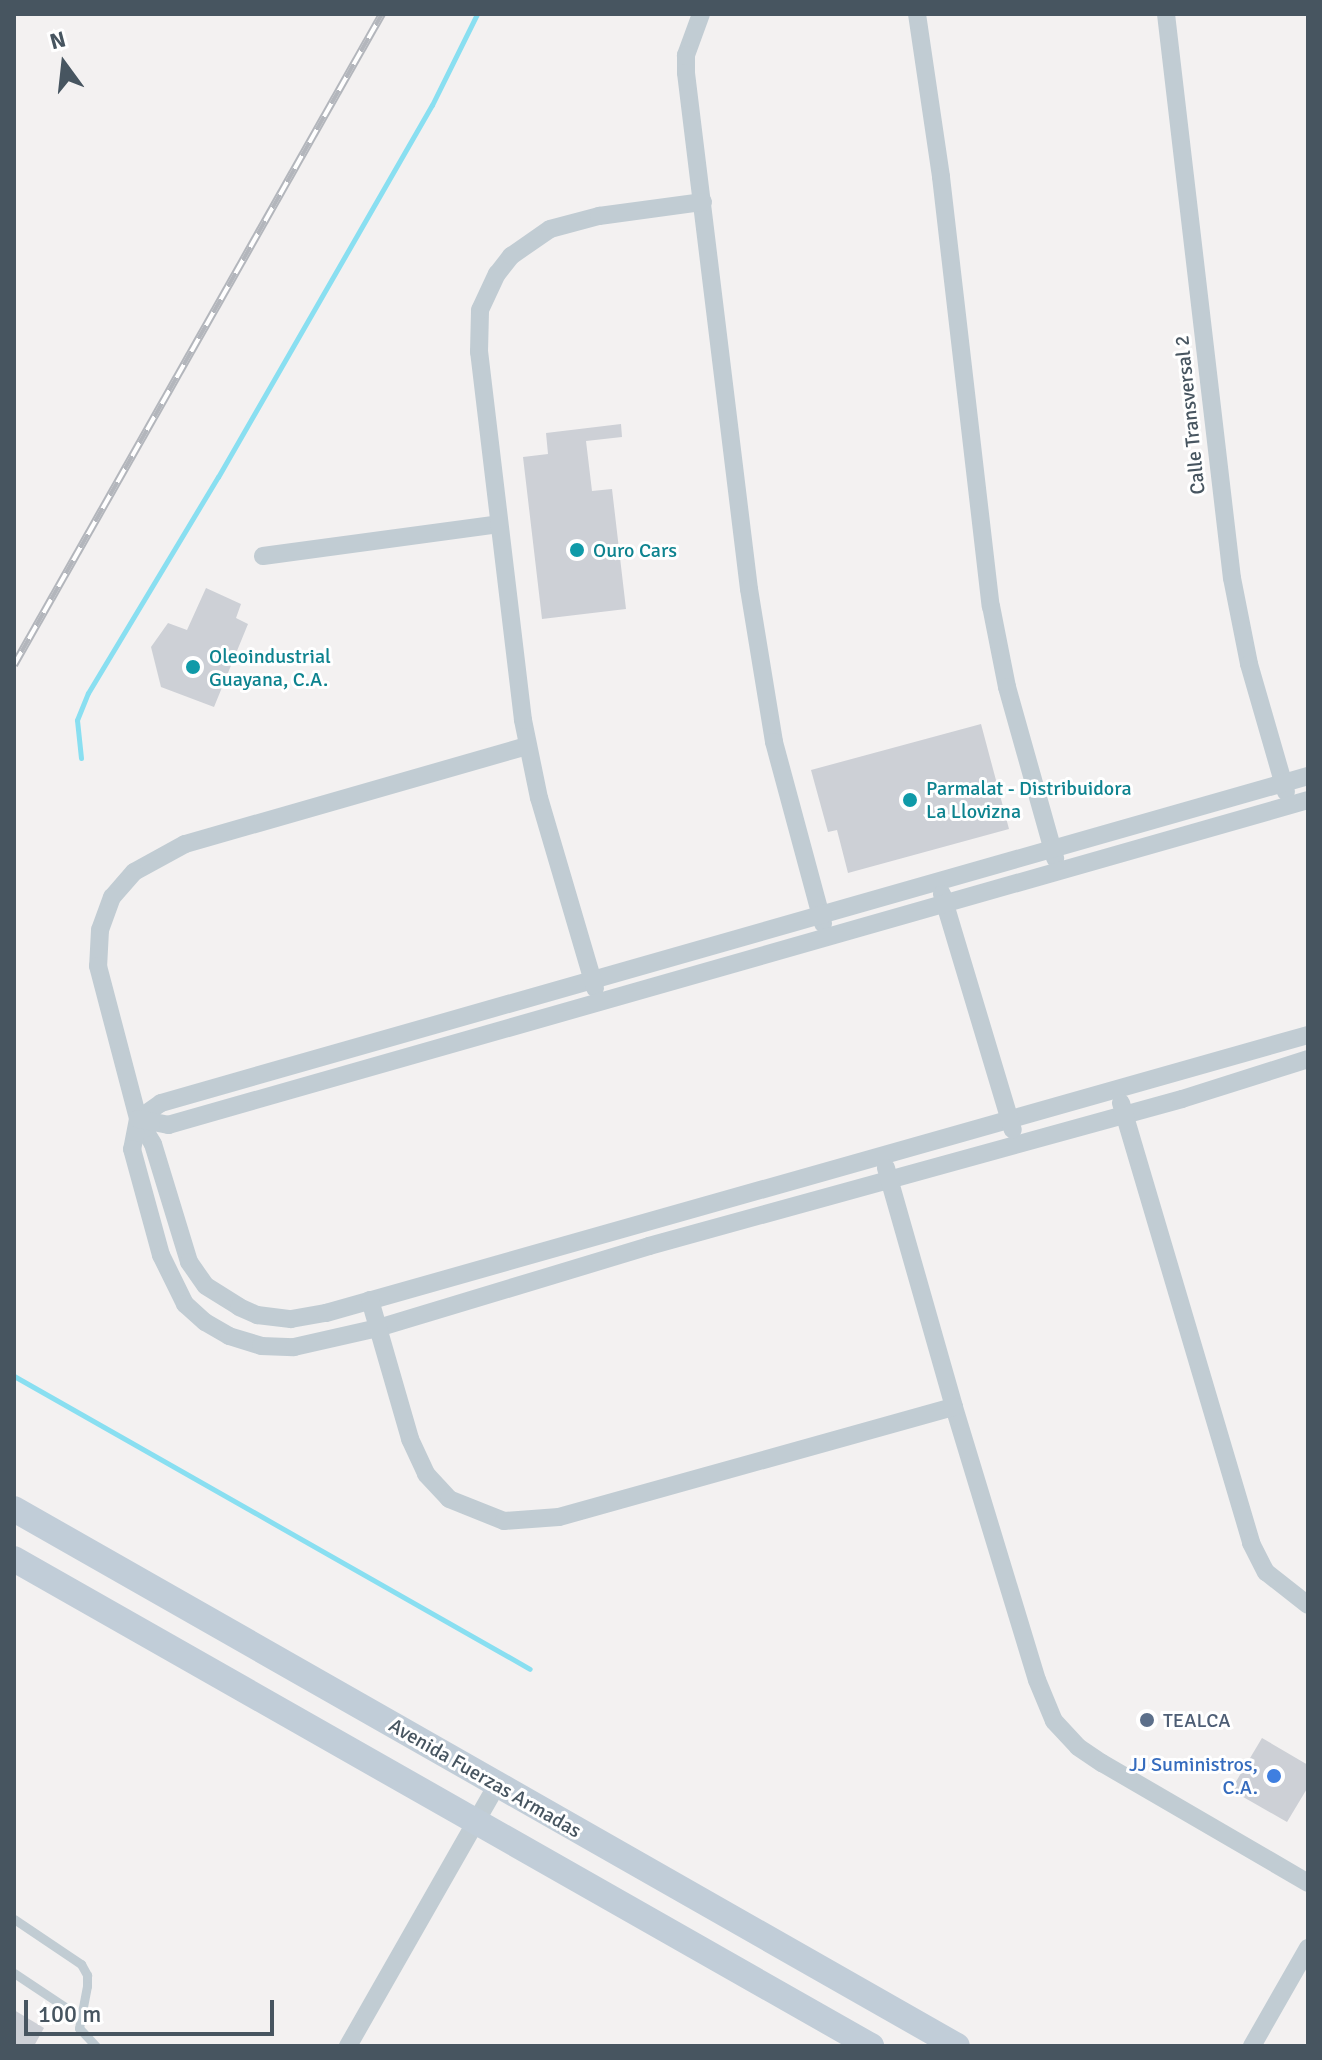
<!DOCTYPE html>
<style>
body{margin:0}
#map{position:relative;width:1322px;height:2060px;overflow:hidden;background:#f3f1f1;font-family:Signika,sans-serif}
div>[style]{position:absolute}
[style*='--x']{left:calc(var(--x)*1px);top:calc(var(--y)*1px);width:calc(var(--w)*1px);rotate:calc(var(--a)*1deg)}
.stream>*{height:5px;margin:-2.5px;padding:0 2.5px;transform-origin:2.5px;border-radius:2.5px;background:#89dff1}
.building>*{inset:0;background:#cdd0d6}
.lane>*{height:9px;margin:-4.5px;padding:0 4.5px;transform-origin:4.5px;border-radius:4.5px;background:#c1ccd3}
.street>*{height:18px;margin:-9px;padding:0 9px;transform-origin:9px;border-radius:9px;background:#c1ccd3}
.secondary>*{height:26px;margin:-13px;padding:0 13px;transform-origin:13px;border-radius:13px;background:#c1cdd8}
.rail>*{height:8px;margin-top:-4px;transform-origin:0;background:repeating-linear-gradient(90deg,#fff 0 15px,#b3b6bc 0 30px);box-sizing:border-box;border-block:2px solid #b3b6bc}
.dots>*{width:22px;height:22px;translate:-50% -50%;box-sizing:border-box;border:4px solid #fff;border-radius:50%}
span{translate:-50% -50%;white-space:nowrap;text-align:center;line-height:1.15;-webkit-text-stroke:6px #fff;paint-order:stroke}
.street-label{font-size:20px;color:#475560}
.culture-label{font-size:20px;color:#0d838f}
.left{translate:0 -50%;text-align:left}
.service-label{font-size:20px;color:#4e5e75}
.shop-label{font-size:20px;color:#366cbe}
.right{translate:-100% -50%;text-align:right}
.frame{position:absolute;inset:0;border:16px solid #475560;pointer-events:none}
.north{position:absolute;left:24px;top:24px;width:80px;height:80px;-webkit-text-stroke:6px #fff;paint-order:stroke;rotate:345deg;font-size:22px;font-weight:700;line-height:32px;text-align:center;color:#475560}
.north::after{content:'';display:block;margin:auto;width:28px;height:36px;background:#475560;clip-path:polygon(50% 0,100% 100%,50% 72%,0 100%)}
.scale{position:absolute;left:24px;top:2000px;width:250px;height:36px;box-sizing:border-box;border:4px solid #475560;border-top:0;padding-left:10px;font-size:24px;line-height:28px;white-space:nowrap;color:#475560;-webkit-text-stroke:6px #fff;paint-order:stroke}
</style>
<div id="map">
<div class="stream">
<i style="--x:81;--y:758;--w:38;--a:-96"></i>
<i style="--x:77;--y:720;--w:29;--a:-68"></i>
<i style="--x:88;--y:693;--w:252;--a:-59"></i>
<i style="--x:218;--y:477;--w:429;--a:-60.1"></i>
<i style="--x:432;--y:105;--w:102;--a:-63.7"></i>
<i style="--x:14;--y:1376;--w:593;--a:29.59"></i>
</div>
<div class="building">
<i style="clip-path:polygon(621px 424px,622px 437px,586px 441px,592px 491px,612px 489px,626px 609px,542px 619px,523px 457px,548px 454px,546px 433px)"></i>
<i style="clip-path:polygon(206px 588px,241px 604px,236px 618px,248px 624px,214px 707px,161px 687px,151px 647px,168px 623px,187px 630px)"></i>
<i style="clip-path:polygon(981px 724px,1009px 829px,848px 873px,837px 830px,828px 832px,811px 770px)"></i>
<i style="clip-path:polygon(1262px 1738px,1308px 1765px,1308px 1787px,1287px 1822px,1231px 1790px)"></i>
<i style="clip-path:polygon(14px 2010px,44px 2028px,34px 2046px,14px 2046px)"></i>
</div>
<div class="lane">
<i style="--x:14;--y:1919;--w:81;--a:33.9"></i>
<i style="--x:81;--y:1964;--w:13;--a:61"></i>
<i style="--x:87;--y:1975;--w:11;--a:90"></i>
<i style="--x:87;--y:1986;--w:43;--a:100.8"></i>
<i style="--x:79;--y:2028;--w:25;--a:47"></i>
<i style="--x:14;--y:1973;--w:79;--a:33.7"></i>
</div>
<div class="street">
<i style="--x:701;--y:14;--w:44;--a:110.1"></i>
<i style="--x:686;--y:55;--w:18;--a:90"></i>
<i style="--x:686;--y:73;--w:520;--a:83.04"></i>
<i style="--x:749;--y:589;--w:155;--a:80.7"></i>
<i style="--x:774;--y:742;--w:188;--a:74.9"></i>
<i style="--x:917;--y:14;--w:165;--a:81.6"></i>
<i style="--x:941;--y:177;--w:432;--a:83.4"></i>
<i style="--x:991;--y:606;--w:83;--a:78.8"></i>
<i style="--x:1007;--y:687;--w:178;--a:74.3"></i>
<i style="--x:1166;--y:14;--w:568;--a:83.33"></i>
<i style="--x:1232;--y:578;--w:88;--a:78.8"></i>
<i style="--x:1249;--y:664;--w:133;--a:73.9"></i>
<i style="--x:263;--y:556;--w:238;--a:-7.7"></i>
<i style="--x:527;--y:746;--w:356;--a:164"></i>
<i style="--x:185;--y:844;--w:58;--a:151.2"></i>
<i style="--x:134;--y:872;--w:33;--a:131"></i>
<i style="--x:112;--y:897;--w:35;--a:110"></i>
<i style="--x:100;--y:930;--w:36;--a:93"></i>
<i style="--x:98;--y:966;--w:158;--a:75.3"></i>
<i style="--x:138;--y:1119;--w:29;--a:59"></i>
<i style="--x:153;--y:1144;--w:123;--a:73"></i>
<i style="--x:189;--y:1262;--w:29;--a:55"></i>
<i style="--x:206;--y:1286;--w:39;--a:32"></i>
<i style="--x:239;--y:1307;--w:20;--a:24"></i>
<i style="--x:257;--y:1315;--w:34;--a:7"></i>
<i style="--x:291;--y:1319;--w:36;--a:-10"></i>
<i style="--x:326;--y:1313;--w:1021;--a:-15.81"></i>
<i style="--x:1308;--y:776;--w:1193;--a:164.09"></i>
<i style="--x:161;--y:1103;--w:28;--a:145"></i>
<i style="--x:138;--y:1119;--w:31;--a:101"></i>
<i style="--x:132;--y:1149;--w:110;--a:74.7"></i>
<i style="--x:161;--y:1255;--w:55;--a:63.9"></i>
<i style="--x:185;--y:1304;--w:27;--a:42"></i>
<i style="--x:205;--y:1322;--w:28;--a:30"></i>
<i style="--x:229;--y:1336;--w:34;--a:17"></i>
<i style="--x:261;--y:1346;--w:33;--a:2"></i>
<i style="--x:294;--y:1347;--w:86;--a:-12.7"></i>
<i style="--x:378;--y:1328;--w:283;--a:-16.8"></i>
<i style="--x:649;--y:1246;--w:553;--a:-15.42"></i>
<i style="--x:1182;--y:1099;--w:132;--a:-17.6"></i>
<i style="--x:942;--y:894;--w:246;--a:73.3"></i>
<i style="--x:595;--y:988;--w:198;--a:-106.4"></i>
<i style="--x:539;--y:798;--w:80;--a:-101.6"></i>
<i style="--x:523;--y:720;--w:371;--a:-96.8"></i>
<i style="--x:479;--y:352;--w:42;--a:-88.6"></i>
<i style="--x:480;--y:310;--w:40;--a:-65"></i>
<i style="--x:497;--y:274;--w:23;--a:-52"></i>
<i style="--x:511;--y:256;--w:47;--a:-34.7"></i>
<i style="--x:550;--y:229;--w:51;--a:-14.9"></i>
<i style="--x:599;--y:216;--w:105;--a:-7.7"></i>
<i style="--x:1121;--y:1103;--w:459;--a:73.5"></i>
<i style="--x:1251;--y:1543;--w:33;--a:63"></i>
<i style="--x:1266;--y:1572;--w:53;--a:38.2"></i>
<i style="--x:138;--y:1119;--w:31;--a:11"></i>
<i style="--x:168;--y:1125;--w:1185;--a:-15.91"></i>
<i style="--x:886;--y:1168;--w:248;--a:74.1"></i>
<i style="--x:954;--y:1407;--w:285;--a:73.1"></i>
<i style="--x:1037;--y:1680;--w:44;--a:67.5"></i>
<i style="--x:1054;--y:1721;--w:35;--a:47"></i>
<i style="--x:1078;--y:1747;--w:29;--a:34"></i>
<i style="--x:1102;--y:1763;--w:238;--a:30.2"></i>
<i style="--x:370;--y:1300;--w:145;--a:73.9"></i>
<i style="--x:410;--y:1439;--w:38;--a:65"></i>
<i style="--x:426;--y:1474;--w:34;--a:47"></i>
<i style="--x:449;--y:1499;--w:59;--a:21.8"></i>
<i style="--x:504;--y:1521;--w:55;--a:-4.2"></i>
<i style="--x:559;--y:1517;--w:410;--a:-15.6"></i>
<i style="--x:348;--y:2046;--w:301;--a:-60.3"></i>
<i style="--x:1252;--y:2046;--w:113;--a:-60.3"></i>
</div>
<div class="secondary">
<i style="--x:14;--y:1509;--w:1085;--a:29.66"></i>
<i style="--x:14;--y:1559;--w:986;--a:29.61"></i>
</div>
<div class="rail">
<i style="--x:14;--y:665;--w:748;--a:-60.52"></i>
</div>
<div class="dots">
<i style="left:577px;top:550px;background:#0f9aa8"></i>
<i style="left:193px;top:667px;background:#0f9aa8"></i>
<i style="left:910px;top:800px;background:#0f9aa8"></i>
<i style="left:1147px;top:1720px;background:#5c6f8a"></i>
<i style="left:1274px;top:1776px;background:#3f7fe0"></i>
</div>
<div class="street-label">
<span style="left:1190px;top:415px;rotate:-96deg">Calle Transversal 2</span>
<span style="left:485px;top:1778px;rotate:30deg">Avenida Fuerzas Armadas</span>
</div>
<div class="culture-label">
<span class="left" style="left:593px;top:550px">Ouro Cars</span>
<span class="left" style="left:209px;top:668px">Oleoindustrial<br>Guayana, C.A.</span>
<span class="left" style="left:926px;top:800px">Parmalat - Distribuidora<br>La Llovizna</span>
</div>
<div class="service-label">
<span class="left" style="left:1163px;top:1720px">TEALCA</span>
</div>
<div class="shop-label">
<span class="right" style="left:1258px;top:1776px">JJ Suministros,<br>C.A.</span>
</div>
<div class="frame"></div>
<div class="north">N</div>
<div class="scale">100 m</div>
</div>
